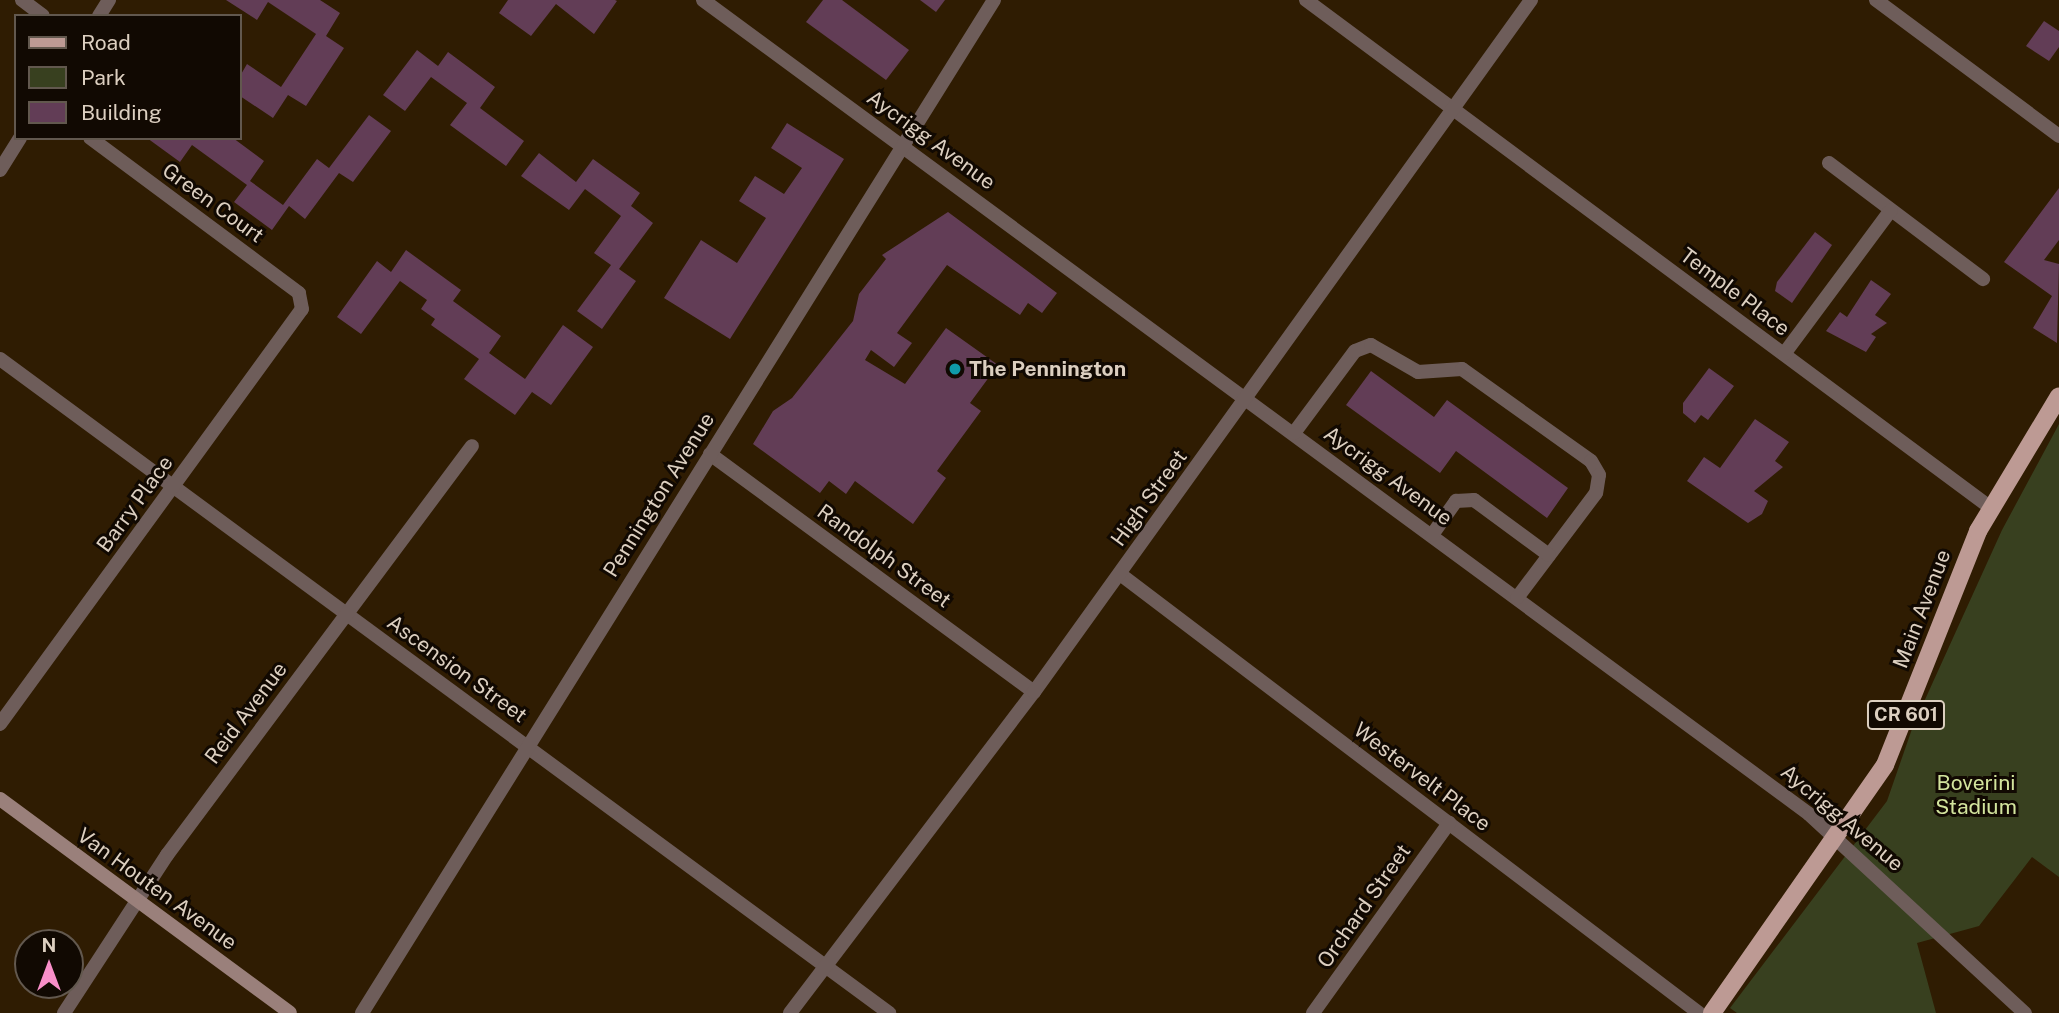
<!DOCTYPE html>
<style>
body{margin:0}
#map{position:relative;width:2059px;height:1013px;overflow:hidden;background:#2f1c02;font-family:"Public Sans",sans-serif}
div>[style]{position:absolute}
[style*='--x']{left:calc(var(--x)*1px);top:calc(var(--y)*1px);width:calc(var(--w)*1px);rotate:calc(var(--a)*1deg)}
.green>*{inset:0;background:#38401f}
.building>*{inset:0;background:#623d56}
.minor>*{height:14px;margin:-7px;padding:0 7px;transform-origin:7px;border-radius:7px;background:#6e5d5a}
.tertiary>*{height:14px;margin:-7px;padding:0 7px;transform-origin:7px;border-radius:7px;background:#6e5d5a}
.secondary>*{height:14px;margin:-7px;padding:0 7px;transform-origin:7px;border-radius:7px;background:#9a807b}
.primary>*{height:18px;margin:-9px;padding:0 9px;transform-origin:9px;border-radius:9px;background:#bd9a94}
.dots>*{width:19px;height:19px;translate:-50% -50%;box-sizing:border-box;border:4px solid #110902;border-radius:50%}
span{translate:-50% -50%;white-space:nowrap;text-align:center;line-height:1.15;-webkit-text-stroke:6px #110902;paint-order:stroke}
.shield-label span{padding:2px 5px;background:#110902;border:2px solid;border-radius:5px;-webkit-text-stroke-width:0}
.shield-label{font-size:19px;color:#dccfc0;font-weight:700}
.street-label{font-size:21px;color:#dccfc0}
.poi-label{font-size:21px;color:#dccfc0;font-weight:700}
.left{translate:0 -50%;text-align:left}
.park-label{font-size:21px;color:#d3e49d}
.legend{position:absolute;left:14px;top:14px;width:228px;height:126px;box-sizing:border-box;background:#110902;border:2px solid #62584e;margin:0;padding:9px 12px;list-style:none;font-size:21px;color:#dccfc0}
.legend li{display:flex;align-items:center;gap:14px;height:35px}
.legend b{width:35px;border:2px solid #62584e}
.north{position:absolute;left:14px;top:929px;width:70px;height:70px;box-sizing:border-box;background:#110902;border:2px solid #62584e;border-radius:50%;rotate:0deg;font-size:19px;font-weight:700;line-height:28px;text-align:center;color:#dccfc0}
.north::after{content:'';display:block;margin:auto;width:24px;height:32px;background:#f98fc9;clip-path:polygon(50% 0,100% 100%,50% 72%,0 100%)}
</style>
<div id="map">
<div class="green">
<i style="clip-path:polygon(2059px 424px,2059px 877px,2032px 857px,1979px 926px,1917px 943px,1936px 1013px,1737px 1013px,1730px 1008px,1887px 801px,1913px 726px,2002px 530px)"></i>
</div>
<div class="building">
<i style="clip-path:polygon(226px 0,320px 0,340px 13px,326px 36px,344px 48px,306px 106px,288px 95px,273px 118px,240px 96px,240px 76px,247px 64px,281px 87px,316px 34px,268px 2px,257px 20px)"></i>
<i style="clip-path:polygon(508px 0,615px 0,617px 1px,594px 34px,556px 4px,531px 36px,499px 13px)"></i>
<i style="clip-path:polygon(823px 0,842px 0,909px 50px,886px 80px,806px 22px)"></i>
<i style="clip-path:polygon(920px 0,945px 0,936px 12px)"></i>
<i style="clip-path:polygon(2044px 21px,2059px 31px,2059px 47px,2049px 61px,2026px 46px)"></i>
<i style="clip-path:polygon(417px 50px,438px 66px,448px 52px,495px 87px,480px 108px,524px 141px,506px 166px,450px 125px,467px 103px,431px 77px,405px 111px,383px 95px)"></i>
<i style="clip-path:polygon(369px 115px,391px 131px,353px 182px,339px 173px,305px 219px,289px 206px,272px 230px,234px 202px,247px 185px,192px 145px,180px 162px,147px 138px,233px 138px,264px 161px,250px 181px,283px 205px,317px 159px,329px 168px)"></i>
<i style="clip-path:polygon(787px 123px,844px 159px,730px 339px,664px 298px,701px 240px,737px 263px,766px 218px,739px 201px,755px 176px,784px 194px,802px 168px,771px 148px)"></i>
<i style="clip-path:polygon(539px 153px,576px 182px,593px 159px,640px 193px,631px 206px,653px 223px,619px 269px,636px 281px,602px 329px,577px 311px,611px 265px,594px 253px,621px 216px,585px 189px,569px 210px,521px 176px)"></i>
<i style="clip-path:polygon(2059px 188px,2059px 240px,2044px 260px,2059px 264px,2057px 343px,2033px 328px,2052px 296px,2004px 262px)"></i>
<i style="clip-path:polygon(948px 212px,1057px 293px,1042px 313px,1028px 303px,1020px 315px,947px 265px,897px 333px,912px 343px,894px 367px,871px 350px,865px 360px,905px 384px,946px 328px,998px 365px,970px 403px,981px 411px,937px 471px,946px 478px,913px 524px,855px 481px,846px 494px,829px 481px,820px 493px,753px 444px,773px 411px,792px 398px,853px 321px,859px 294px,886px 259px,882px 255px)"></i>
<i style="clip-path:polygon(1815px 232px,1832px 245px,1792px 303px,1775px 291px,1777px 282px)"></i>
<i style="clip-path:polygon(406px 250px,461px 290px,453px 301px,501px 336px,489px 353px,525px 379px,563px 325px,593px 347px,551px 405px,532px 392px,515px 415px,464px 379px,479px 359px,431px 325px,435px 319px,421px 309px,427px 300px,400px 281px,361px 334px,337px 317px,377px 261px,391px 272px)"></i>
<i style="clip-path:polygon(1871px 280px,1891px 294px,1875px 315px,1887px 323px,1871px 334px,1876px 337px,1866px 352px,1826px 331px,1840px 312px,1847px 317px)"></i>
<i style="clip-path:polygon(1709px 368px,1734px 386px,1708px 420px,1701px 415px,1695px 423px,1683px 413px,1683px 403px)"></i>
<i style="clip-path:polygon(1371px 371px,1434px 417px,1447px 400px,1568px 488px,1547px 518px,1456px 451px,1440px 473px,1346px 405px)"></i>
<i style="clip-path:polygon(1755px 419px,1789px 442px,1775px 461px,1783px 467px,1754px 491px,1768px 501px,1762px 514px,1748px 523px,1687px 481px,1704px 457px,1720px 468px)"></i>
</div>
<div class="minor">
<i style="--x:22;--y:0;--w:26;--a:37"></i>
<i style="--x:703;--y:0;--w:1373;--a:36.35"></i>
<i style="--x:1809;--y:814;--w:294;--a:42.7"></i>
<i style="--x:1306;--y:0;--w:853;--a:36.56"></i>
<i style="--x:1876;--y:0;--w:228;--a:36.6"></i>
<i style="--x:1829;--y:163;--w:193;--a:37"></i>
<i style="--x:1784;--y:354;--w:179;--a:-53.4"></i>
<i style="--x:0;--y:359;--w:1104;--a:36.34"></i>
<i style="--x:1294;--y:433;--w:102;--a:-53.4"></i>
<i style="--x:1355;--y:351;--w:17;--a:-21"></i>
<i style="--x:1371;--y:345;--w:54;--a:29.9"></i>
<i style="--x:1418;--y:372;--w:44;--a:-3.9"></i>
<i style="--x:1462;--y:369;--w:158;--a:35.5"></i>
<i style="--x:1591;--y:461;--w:16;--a:60"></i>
<i style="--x:1599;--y:475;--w:18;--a:99"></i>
<i style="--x:1596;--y:493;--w:131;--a:127"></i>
<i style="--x:710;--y:454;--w:402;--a:36.3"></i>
<i style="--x:1432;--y:535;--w:42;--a:-54.8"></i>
<i style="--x:1456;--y:501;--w:18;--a:-3"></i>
<i style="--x:1474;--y:500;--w:93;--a:36.3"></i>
<i style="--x:1120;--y:574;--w:727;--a:37.17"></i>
<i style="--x:0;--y:724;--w:513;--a:-53.96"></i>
<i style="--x:302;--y:309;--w:16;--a:-101"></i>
<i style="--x:299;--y:293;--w:260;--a:-143.4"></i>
<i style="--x:64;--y:1013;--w:189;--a:-56.9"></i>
<i style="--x:167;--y:855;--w:510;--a:-53.29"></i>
<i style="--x:790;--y:1013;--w:403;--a:-52.8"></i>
<i style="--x:1034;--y:692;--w:852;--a:-54.31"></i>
<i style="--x:1313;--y:1013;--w:234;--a:-54.4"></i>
</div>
<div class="tertiary">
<i style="--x:99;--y:16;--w:19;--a:-58"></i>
<i style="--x:0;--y:170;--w:38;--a:-58"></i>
<i style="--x:362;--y:1013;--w:1194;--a:-58.04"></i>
</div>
<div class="secondary">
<i style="--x:0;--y:799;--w:360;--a:36.4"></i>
</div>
<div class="primary">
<i style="--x:1712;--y:1013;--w:302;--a:-55.1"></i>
<i style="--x:1885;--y:765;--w:252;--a:-68.3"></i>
<i style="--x:1978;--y:531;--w:157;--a:-59"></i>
</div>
<div class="dots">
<i style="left:955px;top:369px;background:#0f9aa8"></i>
</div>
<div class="shield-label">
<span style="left:1906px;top:715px">CR 601</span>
</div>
<div class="street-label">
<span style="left:931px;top:140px;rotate:36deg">Aycrigg Avenue</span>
<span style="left:213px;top:203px;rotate:36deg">Green Court</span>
<span style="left:1735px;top:292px;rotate:37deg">Temple Place</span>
<span style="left:1388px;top:476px;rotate:36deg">Aycrigg Avenue</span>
<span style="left:659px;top:495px;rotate:-58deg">Pennington Avenue</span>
<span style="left:1149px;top:498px;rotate:-54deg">High Street</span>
<span style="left:135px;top:504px;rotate:-54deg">Barry Place</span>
<span style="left:884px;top:556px;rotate:36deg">Randolph Street</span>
<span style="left:1922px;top:609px;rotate:-69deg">Main Avenue</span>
<span style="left:457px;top:669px;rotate:36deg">Ascension Street</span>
<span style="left:246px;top:713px;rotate:-53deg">Reid Avenue</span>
<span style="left:1422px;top:777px;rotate:37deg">Westervelt Place</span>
<span style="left:1842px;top:818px;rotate:40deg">Aycrigg Avenue</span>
<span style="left:157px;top:889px;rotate:36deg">Van Houten Avenue</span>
<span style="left:1364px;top:906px;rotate:-55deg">Orchard Street</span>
</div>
<div class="poi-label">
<span class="left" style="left:969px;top:369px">The Pennington</span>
</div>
<div class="park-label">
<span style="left:1976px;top:795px">Boverini<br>Stadium</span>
</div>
<ul class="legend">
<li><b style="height:9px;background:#bd9a94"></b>Road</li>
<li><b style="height:19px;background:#38401f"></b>Park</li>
<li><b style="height:19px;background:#623d56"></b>Building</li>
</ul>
<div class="north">N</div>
</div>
